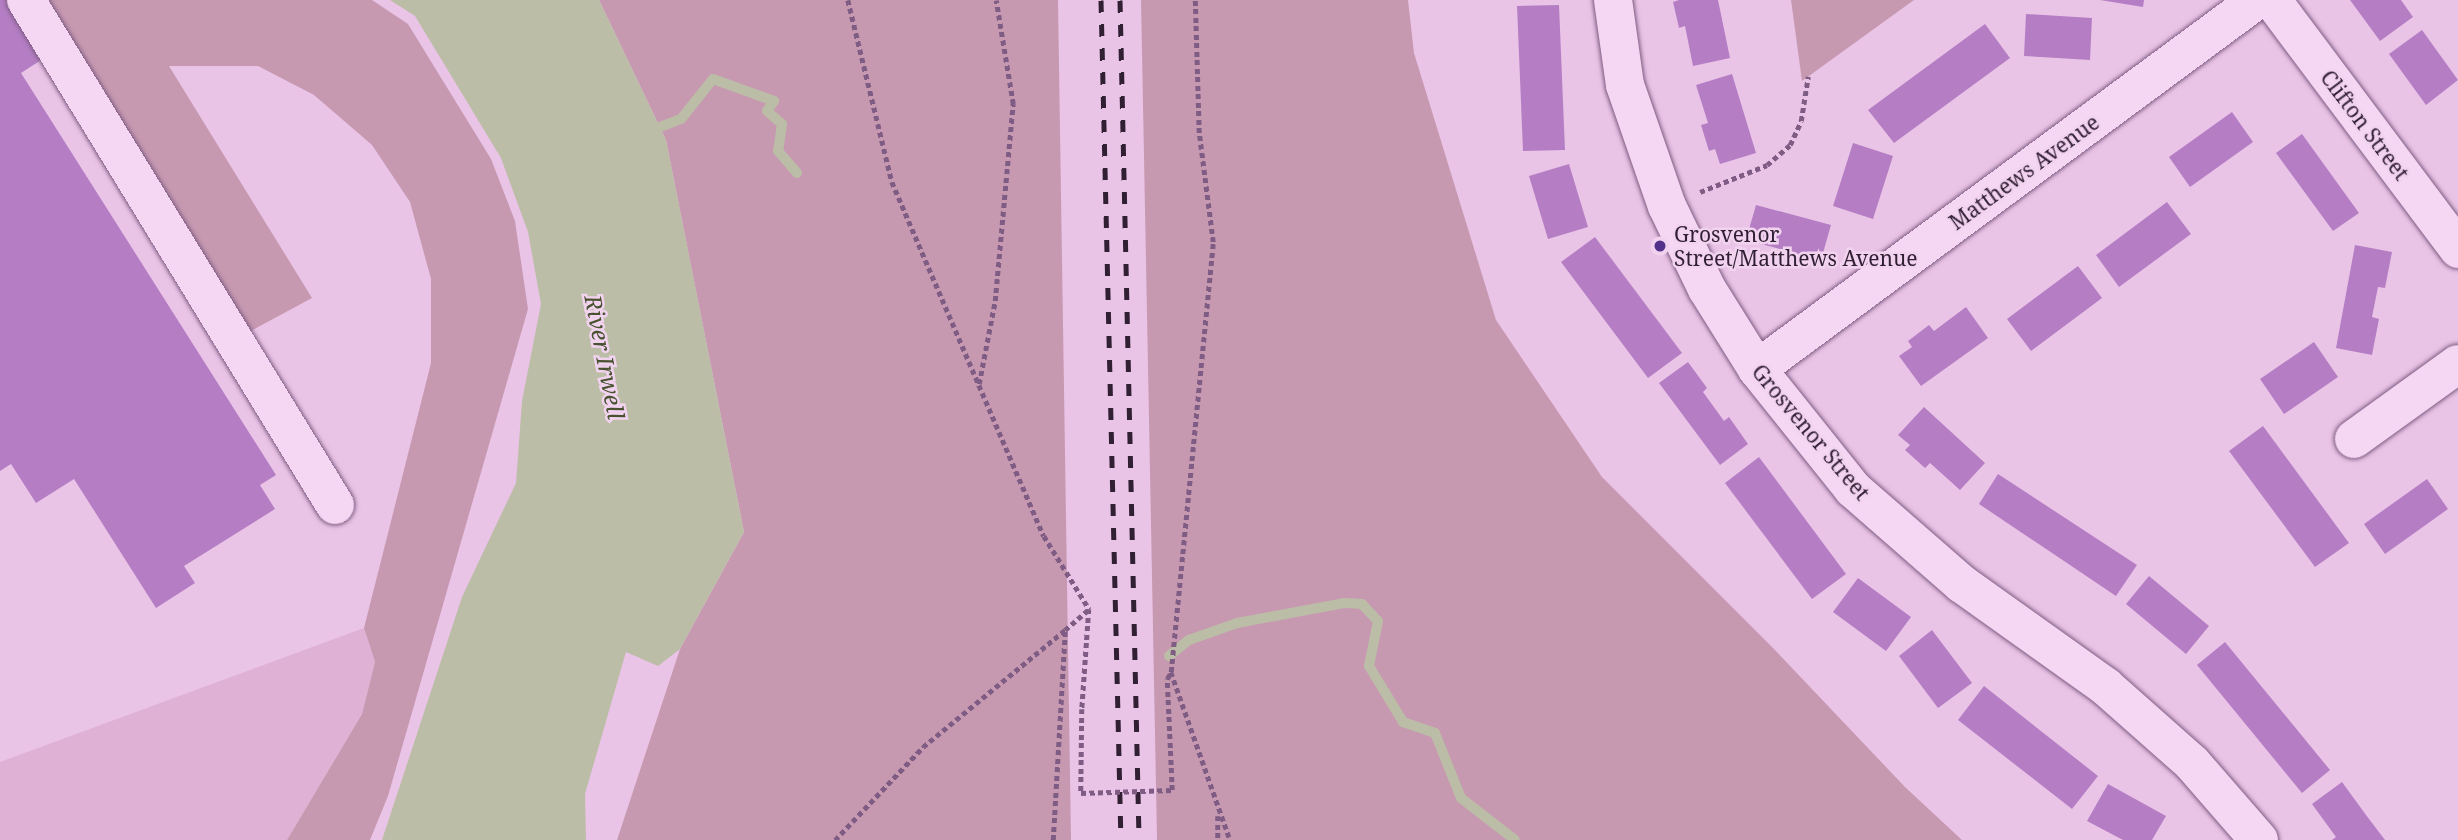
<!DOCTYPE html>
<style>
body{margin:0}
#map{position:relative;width:2458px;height:840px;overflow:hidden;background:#eac4e7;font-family:"Noto Serif",serif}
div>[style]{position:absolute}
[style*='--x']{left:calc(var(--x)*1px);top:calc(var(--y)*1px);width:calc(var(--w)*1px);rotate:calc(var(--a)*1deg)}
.farmland>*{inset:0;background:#dfb2d5}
.green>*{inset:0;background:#c799b1}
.water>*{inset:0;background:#bbbda6}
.stream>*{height:10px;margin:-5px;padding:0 5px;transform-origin:5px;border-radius:5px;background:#bbbda6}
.building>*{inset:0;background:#b57ec4}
.path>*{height:4.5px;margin-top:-2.25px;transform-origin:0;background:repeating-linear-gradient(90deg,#7f5c83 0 5px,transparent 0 8.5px)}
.roads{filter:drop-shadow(0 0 2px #7f5c83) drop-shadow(0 0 2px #7f5c83)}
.minor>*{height:38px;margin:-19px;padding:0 19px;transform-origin:19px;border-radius:19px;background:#f5d7f3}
.rail>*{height:5px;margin-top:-2.5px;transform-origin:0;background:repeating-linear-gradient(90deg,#311f34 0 12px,transparent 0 24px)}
.path-bridge>*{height:4.5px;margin-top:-2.25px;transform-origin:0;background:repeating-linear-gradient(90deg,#7f5c83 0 5px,transparent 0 8.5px)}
.dots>*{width:19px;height:19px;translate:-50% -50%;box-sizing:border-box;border:4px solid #f2d3ef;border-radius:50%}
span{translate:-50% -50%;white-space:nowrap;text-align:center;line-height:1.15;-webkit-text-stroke:5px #f2d3ef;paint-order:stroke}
.street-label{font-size:21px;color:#311f34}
.poi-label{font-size:21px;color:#311f34}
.left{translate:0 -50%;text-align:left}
.water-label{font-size:23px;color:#485230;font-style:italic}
</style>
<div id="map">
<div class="farmland">
<i style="clip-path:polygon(364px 628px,375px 662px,362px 714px,287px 840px,0 840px,0 762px)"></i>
</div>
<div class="green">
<i style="clip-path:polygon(39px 0,372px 0,408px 24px,491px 159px,515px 221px,528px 309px,388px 796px,370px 840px,287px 840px,362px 714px,375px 662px,364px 628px,431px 363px,431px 279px,410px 202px,372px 145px,314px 95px,258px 66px,169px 66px,312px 298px,249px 332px)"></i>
<i style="clip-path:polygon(599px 0,1058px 0,1071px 840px,617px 840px,680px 649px,744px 532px,666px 140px)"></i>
<i style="clip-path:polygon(1141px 0,1408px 0,1414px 53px,1496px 320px,1602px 477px,1773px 648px,1905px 787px,1962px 840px,1157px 840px)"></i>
<i style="clip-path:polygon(1791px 0,1914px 0,1802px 81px)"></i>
</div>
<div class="water">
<i style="clip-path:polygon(390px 0,599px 0,666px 140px,744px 532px,680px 649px,658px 666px,626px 652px,585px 794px,586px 840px,382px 840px,462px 597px,516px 483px,522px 401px,541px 304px,528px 232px,501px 158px,415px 16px)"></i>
</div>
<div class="stream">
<i style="--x:660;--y:127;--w:22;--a:-21"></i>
<i style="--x:681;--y:119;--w:51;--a:-51.3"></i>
<i style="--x:713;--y:79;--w:65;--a:19.8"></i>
<i style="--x:774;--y:101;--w:12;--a:125"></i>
<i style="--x:767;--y:111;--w:20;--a:41"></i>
<i style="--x:782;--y:124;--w:27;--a:98"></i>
<i style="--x:778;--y:151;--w:29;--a:49"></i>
<i style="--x:1169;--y:656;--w:26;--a:-39"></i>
<i style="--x:1189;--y:640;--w:51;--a:-19.5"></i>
<i style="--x:1237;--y:623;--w:110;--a:-10.5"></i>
<i style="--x:1345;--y:603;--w:17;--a:3"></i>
<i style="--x:1362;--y:604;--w:23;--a:47"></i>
<i style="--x:1378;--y:621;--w:46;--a:101.3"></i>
<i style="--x:1369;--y:666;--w:66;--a:58.7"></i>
<i style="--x:1403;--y:722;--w:34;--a:19"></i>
<i style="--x:1435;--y:733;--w:70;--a:68.2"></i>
<i style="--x:1461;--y:798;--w:68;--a:37.9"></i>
</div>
<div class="building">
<i style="clip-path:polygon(0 0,14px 0,49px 55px,21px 73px,276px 475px,260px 485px,275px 509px,184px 566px,195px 583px,156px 608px,74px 479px,36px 503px,11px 464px,0 471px)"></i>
<i style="clip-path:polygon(1679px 0,1718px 0,1730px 58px,1693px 66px,1685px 26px,1679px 28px,1673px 2px)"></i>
<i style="clip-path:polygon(2100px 0,2144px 0,2143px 7px)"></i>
<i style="clip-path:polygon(2350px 0,2401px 0,2413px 17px,2380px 41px)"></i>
<i style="clip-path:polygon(1559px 5px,1565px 150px,1523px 151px,1517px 6px)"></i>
<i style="clip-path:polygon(2026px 14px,2092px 18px,2090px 60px,2024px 56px)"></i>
<i style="clip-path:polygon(1985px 24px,2010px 58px,1894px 143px,1868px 110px)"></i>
<i style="clip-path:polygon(2422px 30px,2458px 80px,2426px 105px,2389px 54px)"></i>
<i style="clip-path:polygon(1732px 74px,1756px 153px,1720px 164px,1715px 149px,1709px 151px,1701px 125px,1708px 123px,1696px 85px)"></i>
<i style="clip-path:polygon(2232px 112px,2253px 142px,2190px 187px,2169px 157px)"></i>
<i style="clip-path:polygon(2302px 134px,2359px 213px,2333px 231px,2276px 153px)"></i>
<i style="clip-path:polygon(1853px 143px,1893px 156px,1873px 219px,1833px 206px)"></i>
<i style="clip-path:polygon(1569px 164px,1588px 227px,1548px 239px,1529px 176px)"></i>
<i style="clip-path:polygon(2167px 202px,2191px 234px,2119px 287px,2096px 255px)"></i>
<i style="clip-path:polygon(1756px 205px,1831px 225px,1821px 260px,1746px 240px)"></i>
<i style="clip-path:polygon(1595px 237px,1682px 353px,1648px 378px,1561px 262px)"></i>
<i style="clip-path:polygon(2355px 245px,2392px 252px,2385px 288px,2378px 287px,2372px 317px,2379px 319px,2372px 355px,2336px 348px)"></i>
<i style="clip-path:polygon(2078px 266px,2102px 298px,2031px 351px,2007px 319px)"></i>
<i style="clip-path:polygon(1966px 307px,1988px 338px,1921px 386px,1899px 356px,1912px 347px,1908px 341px,1929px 325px,1934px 331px)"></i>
<i style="clip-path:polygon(2314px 342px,2338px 377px,2284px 414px,2260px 379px)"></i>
<i style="clip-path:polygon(1688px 362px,1707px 388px,1703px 392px,1724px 421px,1729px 417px,1748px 444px,1720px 465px,1659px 383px)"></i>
<i style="clip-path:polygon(1924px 407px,1985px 463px,1960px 490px,1930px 463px,1925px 468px,1905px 450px,1910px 445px,1898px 435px)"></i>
<i style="clip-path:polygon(2263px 426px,2349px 543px,2315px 567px,2229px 451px)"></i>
<i style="clip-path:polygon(1759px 457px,1846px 574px,1812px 599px,1725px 483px)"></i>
<i style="clip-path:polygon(1998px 474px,2137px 565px,2116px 596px,1979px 504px)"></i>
<i style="clip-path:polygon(2427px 479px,2448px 509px,2385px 554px,2364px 524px)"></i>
<i style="clip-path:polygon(2149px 576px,2209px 626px,2186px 654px,2126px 604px)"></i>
<i style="clip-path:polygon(1858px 578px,1911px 617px,1886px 651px,1833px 612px)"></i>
<i style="clip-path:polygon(1932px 630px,1972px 683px,1938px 708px,1899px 656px)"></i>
<i style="clip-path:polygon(2225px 642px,2330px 770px,2302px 793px,2197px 665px)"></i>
<i style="clip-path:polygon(1984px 686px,2098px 776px,2072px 809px,1958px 720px)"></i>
<i style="clip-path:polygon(2342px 782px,2366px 815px,2385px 840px,2332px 840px,2336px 837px,2312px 804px)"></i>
<i style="clip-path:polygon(2108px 784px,2166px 816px,2152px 840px,2123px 840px,2087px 821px)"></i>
</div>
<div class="path">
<i style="--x:848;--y:0;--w:187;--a:76.4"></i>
<i style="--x:892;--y:182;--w:385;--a:66.8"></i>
<i style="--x:1044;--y:536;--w:86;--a:58.3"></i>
<i style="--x:1089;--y:609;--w:100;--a:94"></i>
<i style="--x:1082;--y:709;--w:84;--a:90.7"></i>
<i style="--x:1700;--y:192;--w:72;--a:-21.9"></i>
<i style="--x:1767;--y:165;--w:30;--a:-41"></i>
<i style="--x:1790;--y:145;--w:26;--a:-65"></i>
<i style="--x:1801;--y:121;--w:45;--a:-81"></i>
<i style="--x:979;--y:384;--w:85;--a:-79.1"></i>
<i style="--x:995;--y:301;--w:198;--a:-84.8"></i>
<i style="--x:1013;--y:104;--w:105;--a:-99.3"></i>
<i style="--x:1171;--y:672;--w:432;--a:-84.4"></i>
<i style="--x:1213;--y:242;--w:110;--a:-97.3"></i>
<i style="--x:1199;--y:133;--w:133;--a:-91.7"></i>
<i style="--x:1172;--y:790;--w:111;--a:-92.6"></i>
<i style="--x:1167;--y:679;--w:8;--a:-60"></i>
<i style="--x:1171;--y:672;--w:178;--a:70.6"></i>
<i style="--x:1218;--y:816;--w:24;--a:90"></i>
<i style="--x:835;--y:840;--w:128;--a:-46.6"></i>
<i style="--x:923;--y:747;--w:184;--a:-39.5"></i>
<i style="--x:1053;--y:840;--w:210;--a:-86.7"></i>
<i style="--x:1065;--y:630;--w:30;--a:-41"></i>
</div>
<div class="roads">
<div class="minor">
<i style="--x:26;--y:0;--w:592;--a:58.54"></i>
<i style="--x:1613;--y:0;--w:86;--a:82"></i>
<i style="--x:1625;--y:85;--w:128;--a:70.9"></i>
<i style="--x:1667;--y:206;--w:92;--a:64.3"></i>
<i style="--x:1707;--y:289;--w:94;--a:58"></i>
<i style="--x:1757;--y:369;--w:154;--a:51.3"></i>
<i style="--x:1853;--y:489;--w:145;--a:41.1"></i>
<i style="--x:1962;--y:584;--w:176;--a:35.5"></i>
<i style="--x:2105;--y:686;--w:116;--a:41.5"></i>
<i style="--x:2192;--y:763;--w:102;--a:49"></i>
<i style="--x:2272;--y:0;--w:311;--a:53.2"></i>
<i style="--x:1757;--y:369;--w:621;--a:-36.43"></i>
<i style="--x:2354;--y:439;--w:128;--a:-35.8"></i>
</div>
</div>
<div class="rail">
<i style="--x:1101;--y:0;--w:840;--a:88.64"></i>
<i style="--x:1120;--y:0;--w:840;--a:88.7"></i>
</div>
<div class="path-bridge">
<i style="--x:1081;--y:793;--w:91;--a:-1.9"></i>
</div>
<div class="dots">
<i style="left:1660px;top:246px;background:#53328c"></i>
</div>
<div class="street-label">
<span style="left:2365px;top:125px;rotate:53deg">Clifton Street</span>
<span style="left:2024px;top:172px;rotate:-36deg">Matthews Avenue</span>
<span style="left:1811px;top:432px;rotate:50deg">Grosvenor Street</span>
</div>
<div class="poi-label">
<span class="left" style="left:1674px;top:246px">Grosvenor<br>Street/Matthews Avenue</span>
</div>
<div class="water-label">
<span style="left:605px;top:357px;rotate:79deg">River Irwell</span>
</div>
</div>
